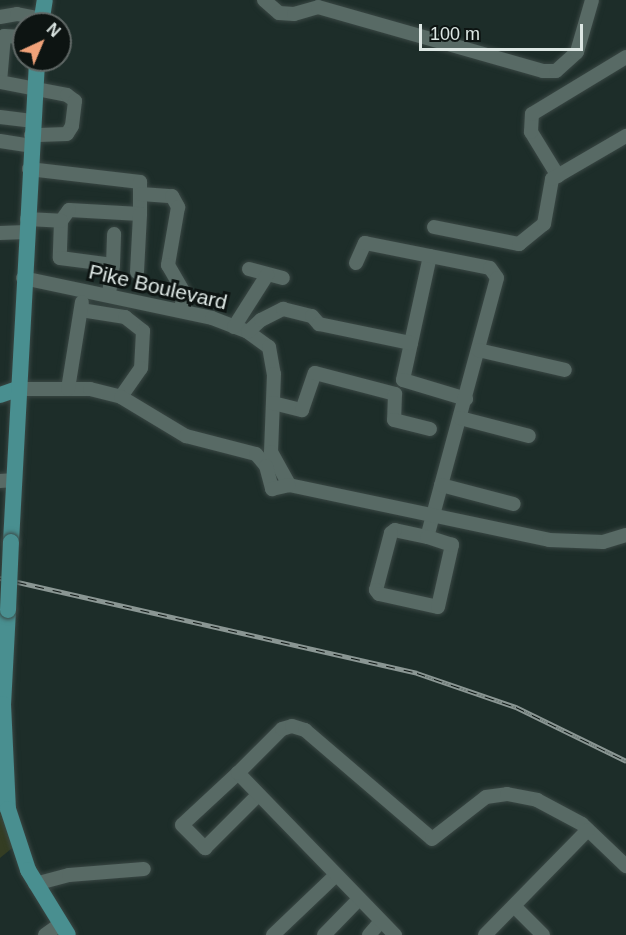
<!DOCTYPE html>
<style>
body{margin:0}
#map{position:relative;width:626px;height:935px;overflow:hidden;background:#1d2d29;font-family:Helvetica,sans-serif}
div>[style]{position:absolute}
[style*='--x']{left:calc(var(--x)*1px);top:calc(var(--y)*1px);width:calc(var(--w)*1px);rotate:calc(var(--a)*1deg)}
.green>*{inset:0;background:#343d23}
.roads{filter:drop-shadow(0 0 2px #3a4744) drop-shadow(0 0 2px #3a4744)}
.minor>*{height:14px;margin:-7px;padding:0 7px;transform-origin:7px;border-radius:7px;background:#586a65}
.major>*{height:16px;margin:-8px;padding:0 8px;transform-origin:8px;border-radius:8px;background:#498f90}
.rail>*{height:5px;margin-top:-2.5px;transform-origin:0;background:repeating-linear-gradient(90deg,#0d1412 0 9px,#8a9693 0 18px);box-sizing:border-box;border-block:2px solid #8a9693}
.bridges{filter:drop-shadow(0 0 2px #3a4744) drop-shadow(0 0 2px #3a4744)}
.major-bridge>*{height:16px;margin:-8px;padding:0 8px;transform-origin:8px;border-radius:8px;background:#498f90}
span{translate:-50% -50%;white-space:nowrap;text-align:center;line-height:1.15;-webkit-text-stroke:6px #0d1412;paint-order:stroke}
.street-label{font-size:21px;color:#dde7e4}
.north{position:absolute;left:12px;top:12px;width:60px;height:60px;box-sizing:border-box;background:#0d1412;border:2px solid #606866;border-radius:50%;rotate:44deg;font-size:16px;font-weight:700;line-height:24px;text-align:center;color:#dde7e4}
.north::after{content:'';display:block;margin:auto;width:21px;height:27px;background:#f0a279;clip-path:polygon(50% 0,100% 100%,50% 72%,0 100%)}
.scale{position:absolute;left:419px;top:24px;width:164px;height:27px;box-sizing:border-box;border:3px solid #dde7e4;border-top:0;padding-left:8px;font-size:18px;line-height:21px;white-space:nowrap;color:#dde7e4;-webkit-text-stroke:4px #0d1412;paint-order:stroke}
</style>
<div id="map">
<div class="green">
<i style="clip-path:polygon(0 763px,17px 844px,0 858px)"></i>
</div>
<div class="roads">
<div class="minor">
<i style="--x:264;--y:0;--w:20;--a:41"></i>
<i style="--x:279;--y:13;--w:15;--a:4"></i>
<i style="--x:294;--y:14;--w:25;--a:-16"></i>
<i style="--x:318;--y:7;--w:234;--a:15.9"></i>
<i style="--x:543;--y:71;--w:13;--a:0"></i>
<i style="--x:556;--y:71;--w:28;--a:-42"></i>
<i style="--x:577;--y:52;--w:54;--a:-73.9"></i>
<i style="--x:0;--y:17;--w:17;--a:-10"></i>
<i style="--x:17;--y:14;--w:25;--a:11"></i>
<i style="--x:24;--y:37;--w:20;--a:-177"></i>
<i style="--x:4;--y:36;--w:46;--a:95"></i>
<i style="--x:0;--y:82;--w:68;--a:11"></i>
<i style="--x:67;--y:95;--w:10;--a:37"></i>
<i style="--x:75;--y:101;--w:25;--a:97"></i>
<i style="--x:72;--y:126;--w:9;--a:122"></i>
<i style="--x:67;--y:134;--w:36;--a:178"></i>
<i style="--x:0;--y:117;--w:32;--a:7"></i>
<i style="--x:0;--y:141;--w:30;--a:9"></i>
<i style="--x:29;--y:169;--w:112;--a:6.7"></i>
<i style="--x:140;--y:182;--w:32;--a:90"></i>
<i style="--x:140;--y:214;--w:71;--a:-176.8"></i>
<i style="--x:69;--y:210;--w:14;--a:126"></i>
<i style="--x:61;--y:221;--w:37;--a:92"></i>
<i style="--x:60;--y:258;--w:53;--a:7.5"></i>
<i style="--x:113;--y:265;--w:30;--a:98"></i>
<i style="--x:558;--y:176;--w:52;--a:-121.5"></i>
<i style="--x:531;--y:132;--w:18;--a:-87"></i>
<i style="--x:532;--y:114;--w:110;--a:-31.2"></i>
<i style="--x:141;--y:194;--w:31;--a:4"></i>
<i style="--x:172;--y:196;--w:13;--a:61"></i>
<i style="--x:178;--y:207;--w:59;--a:99.8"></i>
<i style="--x:168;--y:265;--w:34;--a:60"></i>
<i style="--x:185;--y:294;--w:17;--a:107"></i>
<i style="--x:27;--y:219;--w:34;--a:3"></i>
<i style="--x:434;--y:227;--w:87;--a:11.3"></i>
<i style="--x:519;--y:244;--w:32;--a:-39"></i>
<i style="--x:544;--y:224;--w:46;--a:-79.9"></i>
<i style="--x:552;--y:179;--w:86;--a:-30.2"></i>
<i style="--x:0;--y:233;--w:26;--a:-2"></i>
<i style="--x:430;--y:256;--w:127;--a:102.3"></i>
<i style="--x:403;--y:380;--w:66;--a:16.8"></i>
<i style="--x:356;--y:263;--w:22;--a:-66"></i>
<i style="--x:365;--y:243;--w:127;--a:11.3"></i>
<i style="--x:490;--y:268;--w:12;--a:55"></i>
<i style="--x:497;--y:278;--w:268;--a:105.1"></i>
<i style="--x:427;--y:537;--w:33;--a:-168"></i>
<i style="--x:395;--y:530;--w:5;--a:143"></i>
<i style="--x:391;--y:533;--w:59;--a:104.7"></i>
<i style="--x:376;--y:590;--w:5;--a:53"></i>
<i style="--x:379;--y:594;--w:60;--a:12.4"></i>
<i style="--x:438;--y:607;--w:64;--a:-77.3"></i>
<i style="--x:452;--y:545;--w:26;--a:-162"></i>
<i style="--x:113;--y:265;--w:31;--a:-88"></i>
<i style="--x:249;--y:269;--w:35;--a:15"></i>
<i style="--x:137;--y:272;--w:58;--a:-87"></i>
<i style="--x:23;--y:278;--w:193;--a:11.9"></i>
<i style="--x:212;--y:318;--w:39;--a:21"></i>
<i style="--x:248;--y:332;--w:26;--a:36"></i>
<i style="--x:269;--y:347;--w:27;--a:80"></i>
<i style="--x:274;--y:374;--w:78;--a:92.2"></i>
<i style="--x:271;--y:452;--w:38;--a:61"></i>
<i style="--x:289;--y:485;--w:266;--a:11.9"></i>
<i style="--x:549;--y:540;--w:54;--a:2.1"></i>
<i style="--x:603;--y:542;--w:24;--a:-17"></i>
<i style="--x:81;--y:310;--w:45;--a:9"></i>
<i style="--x:125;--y:317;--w:23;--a:38"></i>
<i style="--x:143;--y:331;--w:37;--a:93"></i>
<i style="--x:141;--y:368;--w:35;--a:125"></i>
<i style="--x:234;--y:327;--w:62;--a:-57.6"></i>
<i style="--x:248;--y:332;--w:18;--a:-43"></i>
<i style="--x:261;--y:320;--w:25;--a:-27"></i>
<i style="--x:283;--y:309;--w:30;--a:14"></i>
<i style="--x:312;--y:316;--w:11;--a:49"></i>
<i style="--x:319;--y:324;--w:94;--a:11.7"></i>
<i style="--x:478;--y:350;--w:89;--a:12.9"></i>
<i style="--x:17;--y:389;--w:73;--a:0"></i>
<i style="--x:90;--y:389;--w:32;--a:14"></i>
<i style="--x:121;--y:397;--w:76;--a:31"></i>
<i style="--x:186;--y:436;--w:72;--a:14.4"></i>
<i style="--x:256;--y:454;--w:16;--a:50"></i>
<i style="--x:266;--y:466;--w:24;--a:75"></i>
<i style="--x:272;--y:489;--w:17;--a:-13"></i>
<i style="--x:68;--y:389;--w:88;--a:-80.9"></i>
<i style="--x:273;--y:403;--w:30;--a:14"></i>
<i style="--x:302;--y:410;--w:39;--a:-71"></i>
<i style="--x:315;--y:373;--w:83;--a:14.7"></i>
<i style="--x:395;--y:394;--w:26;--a:92"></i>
<i style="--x:394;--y:420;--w:37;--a:14"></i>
<i style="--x:460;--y:418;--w:71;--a:14.6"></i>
<i style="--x:0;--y:481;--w:15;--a:-4"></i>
<i style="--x:441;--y:485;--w:75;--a:14.6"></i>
<i style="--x:238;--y:773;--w:76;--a:137.1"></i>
<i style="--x:182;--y:825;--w:33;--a:45"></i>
<i style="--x:205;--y:848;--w:75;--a:-45"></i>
<i style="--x:35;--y:884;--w:35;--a:-15"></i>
<i style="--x:69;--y:875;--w:75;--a:-4.6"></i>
<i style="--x:514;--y:906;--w:41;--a:45"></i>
<i style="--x:45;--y:935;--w:19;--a:-36"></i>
<i style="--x:273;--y:935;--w:86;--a:-43.6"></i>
<i style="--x:324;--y:935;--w:50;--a:-45.8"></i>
<i style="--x:369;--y:935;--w:18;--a:-49"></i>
<i style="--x:395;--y:935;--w:226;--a:-134.1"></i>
<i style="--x:238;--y:773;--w:62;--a:-45"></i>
<i style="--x:282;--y:729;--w:10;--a:-17"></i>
<i style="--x:292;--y:726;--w:14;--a:17"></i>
<i style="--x:305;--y:730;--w:167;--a:40.6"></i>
<i style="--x:432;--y:839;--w:68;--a:-37.9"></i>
<i style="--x:486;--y:797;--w:21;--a:-8"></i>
<i style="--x:507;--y:794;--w:31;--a:11"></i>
<i style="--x:537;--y:800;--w:51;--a:28.1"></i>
<i style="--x:582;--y:824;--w:61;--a:43.7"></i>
<i style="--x:485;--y:935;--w:147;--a:-45.6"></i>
</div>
<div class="major">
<i style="--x:41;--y:24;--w:24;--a:-81"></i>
<i style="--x:0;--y:395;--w:18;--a:-19"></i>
<i style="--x:11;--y:542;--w:483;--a:-86.9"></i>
<i style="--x:8;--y:610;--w:94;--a:93"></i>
<i style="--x:3;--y:704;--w:105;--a:87.3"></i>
<i style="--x:8;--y:809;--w:64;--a:71.8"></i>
<i style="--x:28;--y:870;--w:76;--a:58.4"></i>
</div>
</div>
<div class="rail">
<i style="--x:0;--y:578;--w:428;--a:12.8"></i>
<i style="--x:417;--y:673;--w:105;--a:19"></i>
<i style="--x:516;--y:707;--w:123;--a:26.1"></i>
</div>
<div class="bridges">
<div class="major-bridge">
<i style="--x:8;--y:610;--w:68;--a:-87.5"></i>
</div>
</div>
<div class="street-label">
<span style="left:158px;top:287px;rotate:13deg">Pike Boulevard</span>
</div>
<div class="north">N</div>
<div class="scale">100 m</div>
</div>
